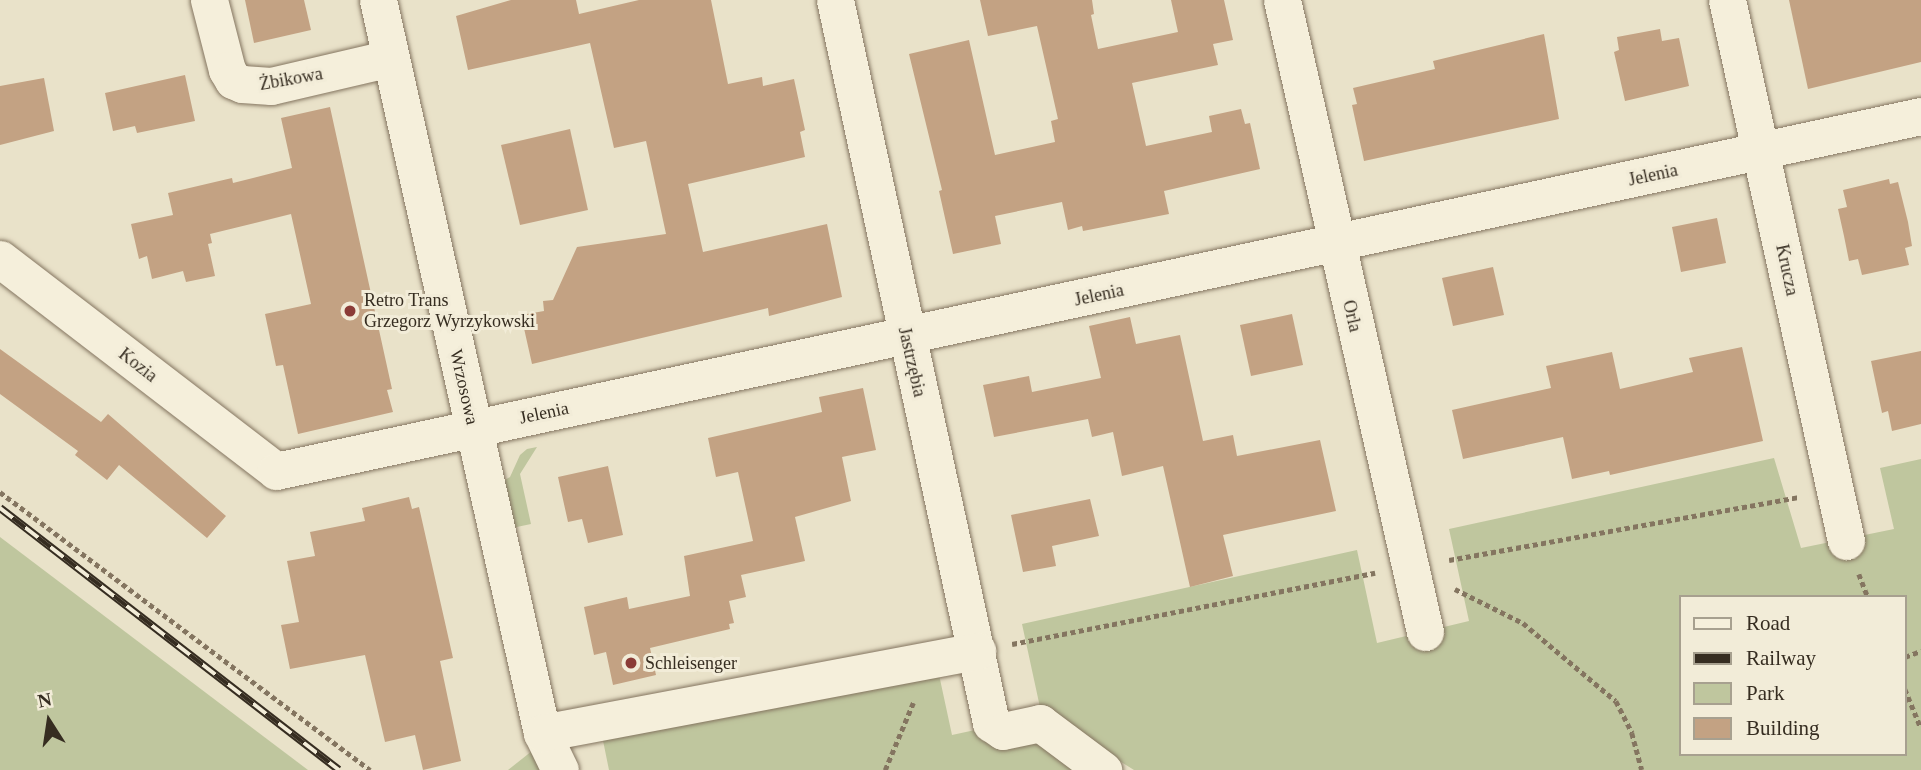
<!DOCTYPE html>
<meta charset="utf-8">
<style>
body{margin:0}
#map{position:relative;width:1921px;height:770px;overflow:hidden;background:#e9e2c9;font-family:"Times New Roman",serif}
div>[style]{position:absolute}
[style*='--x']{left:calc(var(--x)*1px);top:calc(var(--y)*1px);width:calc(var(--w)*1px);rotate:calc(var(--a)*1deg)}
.green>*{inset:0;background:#bfc69e}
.building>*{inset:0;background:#c3a283}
.path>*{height:4.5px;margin-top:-2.25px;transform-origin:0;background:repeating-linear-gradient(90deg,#847560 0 5px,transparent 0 8.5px)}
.roads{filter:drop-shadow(0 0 2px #847560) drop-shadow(0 0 2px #847560)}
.street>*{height:37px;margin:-18.5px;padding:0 18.5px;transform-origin:18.5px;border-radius:18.5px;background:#f5efdb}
.rail>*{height:8px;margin-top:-4px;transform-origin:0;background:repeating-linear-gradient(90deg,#f2ecd8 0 16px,#362d21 0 32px);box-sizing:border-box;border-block:2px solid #362d21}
.dots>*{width:19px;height:19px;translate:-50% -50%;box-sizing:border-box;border:4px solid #f2ecd8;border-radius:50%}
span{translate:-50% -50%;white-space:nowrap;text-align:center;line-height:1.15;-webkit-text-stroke:6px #f2ecd8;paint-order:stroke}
.street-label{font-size:18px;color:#362d21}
.poi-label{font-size:18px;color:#362d21}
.left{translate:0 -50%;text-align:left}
.legend{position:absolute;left:1679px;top:595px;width:228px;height:161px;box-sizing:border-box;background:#f2ecd8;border:2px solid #a7a08f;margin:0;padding:9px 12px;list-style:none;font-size:21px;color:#362d21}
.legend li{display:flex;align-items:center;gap:14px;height:35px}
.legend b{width:35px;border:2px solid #a7a08f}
.north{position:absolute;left:14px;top:686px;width:70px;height:70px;-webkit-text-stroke:5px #f2ecd8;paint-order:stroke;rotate:348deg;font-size:19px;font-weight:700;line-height:28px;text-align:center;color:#362d21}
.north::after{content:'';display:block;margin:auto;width:24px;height:32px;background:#362d21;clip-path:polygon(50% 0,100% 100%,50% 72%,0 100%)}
</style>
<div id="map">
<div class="green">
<i style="clip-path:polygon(537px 447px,520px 474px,531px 524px,512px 528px,503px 481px,510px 477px,520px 455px,527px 449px)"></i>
<i style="clip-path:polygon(evenodd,1774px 458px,1801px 548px,1894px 529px,1880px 468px,1921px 459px,1921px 770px,1134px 770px,1041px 712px,1022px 624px,1357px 550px,1377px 643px,1469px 621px,1449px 529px,1774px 458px,1681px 597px,1905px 597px,1905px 754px,1681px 754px,1681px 597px)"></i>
<i style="clip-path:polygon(0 537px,308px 770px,0 770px)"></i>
<i style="clip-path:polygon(932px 642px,952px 735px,1012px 722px,1083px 770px,609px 770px,598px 716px)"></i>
<i style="clip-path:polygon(532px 751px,548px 770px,508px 770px)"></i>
</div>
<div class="building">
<i style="clip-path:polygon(245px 0,304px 0,311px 30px,254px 43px)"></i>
<i style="clip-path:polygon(511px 0,576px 0,579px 14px,639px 0,711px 0,728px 84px,762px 77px,763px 86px,794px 79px,805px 130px,800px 132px,805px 157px,688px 184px,703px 252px,827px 224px,842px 297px,769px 316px,768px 308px,532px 364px,521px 315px,544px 311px,543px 301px,553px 300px,577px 247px,666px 234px,646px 141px,614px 148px,590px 43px,468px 70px,456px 16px)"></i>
<i style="clip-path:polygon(980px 0,1092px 0,1094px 14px,1091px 15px,1098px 49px,1178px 32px,1171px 0,1224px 0,1233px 40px,1213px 44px,1218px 65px,1132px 83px,1146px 146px,1212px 132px,1209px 116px,1241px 109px,1245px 124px,1250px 123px,1260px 169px,1164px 191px,1169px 214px,1083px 231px,1082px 226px,1068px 230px,1062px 202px,995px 216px,1001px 244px,953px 254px,939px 191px,942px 190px,909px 54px,969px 40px,995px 155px,1055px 142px,1051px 121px,1058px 119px,1037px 26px,988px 36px)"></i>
<i style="clip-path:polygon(1789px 0,1921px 0,1921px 62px,1808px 89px)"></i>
<i style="clip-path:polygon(1660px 29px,1662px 41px,1679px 38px,1689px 86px,1625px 101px,1614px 52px,1619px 50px,1617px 37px)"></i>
<i style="clip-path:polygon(1544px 34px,1559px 119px,1364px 161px,1352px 105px,1357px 104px,1353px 88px,1435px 69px,1433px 61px)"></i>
<i style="clip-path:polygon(185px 75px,195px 121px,137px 133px,135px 126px,113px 131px,105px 93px)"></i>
<i style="clip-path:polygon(44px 78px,54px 131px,0 145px,0 86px)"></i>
<i style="clip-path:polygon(330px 107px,392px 389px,387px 390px,393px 412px,298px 434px,283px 365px,276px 366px,265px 314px,311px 304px,291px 214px,210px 234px,212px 243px,208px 244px,215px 276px,186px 282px,183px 271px,152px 279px,147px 256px,139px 259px,131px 224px,173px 215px,168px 193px,232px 178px,233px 183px,292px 168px,281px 118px)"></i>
<i style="clip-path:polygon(570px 129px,588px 210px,520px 225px,501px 145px)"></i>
<i style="clip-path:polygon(1889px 179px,1890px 184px,1898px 182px,1908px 222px,1912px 246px,1905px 248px,1909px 265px,1862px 275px,1858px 259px,1849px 261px,1844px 236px,1838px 209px,1847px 207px,1843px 190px)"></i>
<i style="clip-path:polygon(1717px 218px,1726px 263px,1681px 272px,1672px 227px)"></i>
<i style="clip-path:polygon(1493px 267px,1504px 315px,1453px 326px,1442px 278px)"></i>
<i style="clip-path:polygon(1292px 314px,1303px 365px,1251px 376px,1240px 325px)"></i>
<i style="clip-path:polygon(1130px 317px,1136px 344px,1180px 335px,1203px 441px,1233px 435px,1237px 456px,1320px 440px,1336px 511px,1223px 535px,1233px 576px,1190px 587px,1163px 466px,1122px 476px,1113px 432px,1092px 437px,1088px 419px,994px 437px,983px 385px,1029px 376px,1032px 392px,1101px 378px,1089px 326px)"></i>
<i style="clip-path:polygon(1742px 347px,1763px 441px,1610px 475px,1609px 471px,1572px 479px,1563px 437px,1463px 459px,1452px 410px,1551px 388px,1546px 366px,1612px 352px,1620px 389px,1693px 372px,1689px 358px)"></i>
<i style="clip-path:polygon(0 349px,101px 422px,108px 414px,226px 516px,207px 538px,119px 465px,107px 480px,75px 455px,78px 451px,0 394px)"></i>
<i style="clip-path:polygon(1921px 351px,1921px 424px,1892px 431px,1888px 411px,1882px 413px,1871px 361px)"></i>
<i style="clip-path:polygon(863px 388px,876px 450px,842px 457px,851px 501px,795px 517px,805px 561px,741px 575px,746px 597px,729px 601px,734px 623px,729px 624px,730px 629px,650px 648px,656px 675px,613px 685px,606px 652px,594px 655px,584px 607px,627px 597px,629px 609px,690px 596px,684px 556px,753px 541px,738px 472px,716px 477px,708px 438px,822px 412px,819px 397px)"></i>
<i style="clip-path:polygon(608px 466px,623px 535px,588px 543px,582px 519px,568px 522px,558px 477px)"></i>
<i style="clip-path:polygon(409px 497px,412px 509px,419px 507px,453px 658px,440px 661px,461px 761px,423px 770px,415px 735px,385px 742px,365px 655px,290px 669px,281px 625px,299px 622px,287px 561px,315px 556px,310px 532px,365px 521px,362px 508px)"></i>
<i style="clip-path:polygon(1090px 499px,1099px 536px,1052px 546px,1056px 566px,1023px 572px,1011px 515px)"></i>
</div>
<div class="path">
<i style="--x:0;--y:492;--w:463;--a:36.9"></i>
<i style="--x:1449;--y:560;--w:355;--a:-10.2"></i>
<i style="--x:1859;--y:574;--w:25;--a:69"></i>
<i style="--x:1455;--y:589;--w:76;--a:26.6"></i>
<i style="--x:1523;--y:623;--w:121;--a:40"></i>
<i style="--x:1616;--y:701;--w:36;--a:63"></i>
<i style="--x:1632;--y:733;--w:38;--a:75"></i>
<i style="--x:1012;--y:644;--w:370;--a:-11.1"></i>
<i style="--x:1905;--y:657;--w:17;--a:-21"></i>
<i style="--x:1905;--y:689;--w:42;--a:67.7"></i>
<i style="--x:885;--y:770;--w:73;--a:-67.3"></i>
</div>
<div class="roads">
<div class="street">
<i style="--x:209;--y:0;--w:72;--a:75.6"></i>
<i style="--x:227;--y:70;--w:12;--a:59"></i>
<i style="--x:233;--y:80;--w:10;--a:24"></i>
<i style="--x:242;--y:84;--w:29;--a:4"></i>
<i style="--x:271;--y:86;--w:122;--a:-13.2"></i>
<i style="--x:378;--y:0;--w:751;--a:77.39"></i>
<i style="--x:542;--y:733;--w:41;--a:64.1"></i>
<i style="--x:835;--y:0;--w:740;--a:77.82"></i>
<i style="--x:991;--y:723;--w:14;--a:34"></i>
<i style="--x:1003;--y:731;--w:38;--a:-12"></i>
<i style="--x:1040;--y:723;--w:79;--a:36.7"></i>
<i style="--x:1282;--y:0;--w:648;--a:77.25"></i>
<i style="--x:1727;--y:0;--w:554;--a:77.59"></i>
<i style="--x:0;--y:259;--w:348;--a:37.5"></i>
<i style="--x:276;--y:471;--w:1683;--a:-12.18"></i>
<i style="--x:542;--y:733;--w:443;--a:-10.7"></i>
</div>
</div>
<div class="rail">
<i style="--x:0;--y:508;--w:428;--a:37.7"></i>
</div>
<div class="dots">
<i style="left:350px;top:311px;background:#8b3c37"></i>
<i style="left:631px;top:663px;background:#8b3c37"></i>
</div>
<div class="street-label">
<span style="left:291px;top:79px;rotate:-10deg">Żbikowa</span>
<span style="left:1653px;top:175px;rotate:-12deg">Jelenia</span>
<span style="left:1787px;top:270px;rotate:78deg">Krucza</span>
<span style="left:1099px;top:295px;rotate:-12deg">Jelenia</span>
<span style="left:1352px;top:316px;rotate:77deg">Orla</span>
<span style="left:912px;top:362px;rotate:77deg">Jastrzębia</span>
<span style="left:138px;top:365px;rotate:38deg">Kozia</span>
<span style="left:464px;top:387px;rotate:77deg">Wrzosowa</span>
<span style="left:544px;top:413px;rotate:-12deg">Jelenia</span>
</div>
<div class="poi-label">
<span class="left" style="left:364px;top:311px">Retro Trans<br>Grzegorz Wyrzykowski</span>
<span class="left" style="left:645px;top:663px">Schleisenger</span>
</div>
<ul class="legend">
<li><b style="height:9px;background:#f5efdb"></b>Road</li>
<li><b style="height:9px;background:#362d21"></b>Railway</li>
<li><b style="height:19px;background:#bfc69e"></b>Park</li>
<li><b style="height:19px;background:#c3a283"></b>Building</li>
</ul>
<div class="north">N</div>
</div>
